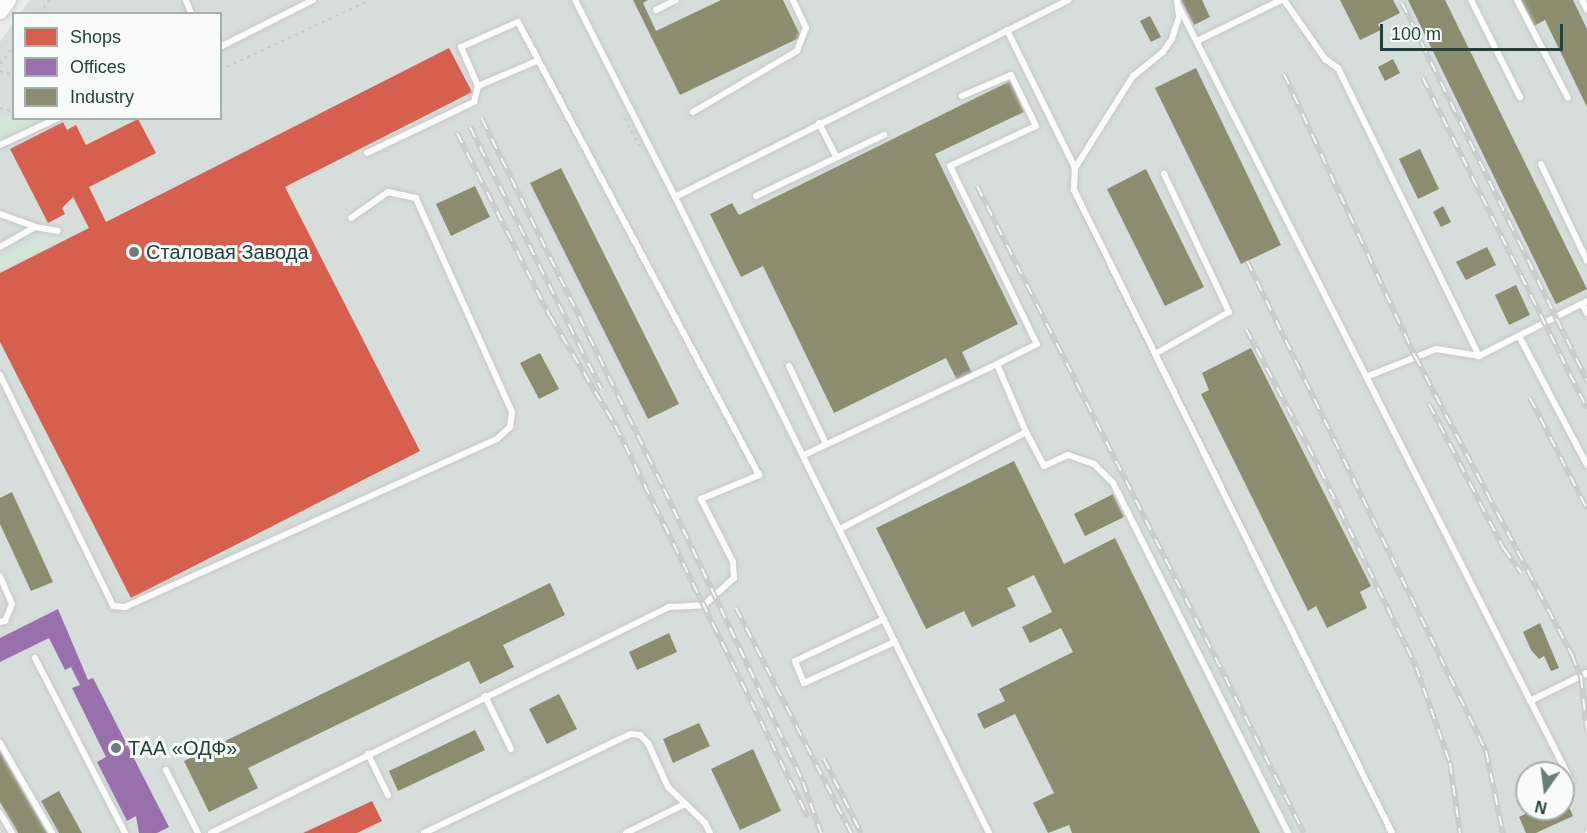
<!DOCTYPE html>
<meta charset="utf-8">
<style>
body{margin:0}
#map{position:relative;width:1587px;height:833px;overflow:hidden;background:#e8edeb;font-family:Arial,sans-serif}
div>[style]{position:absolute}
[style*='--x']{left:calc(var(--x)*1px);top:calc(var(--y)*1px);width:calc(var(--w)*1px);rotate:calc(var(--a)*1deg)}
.built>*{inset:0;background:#d6dedb}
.green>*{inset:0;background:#d1e6d8}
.shops>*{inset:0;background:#d6604d}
.offices>*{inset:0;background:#9970ab}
.industry>*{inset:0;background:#8c8c6e}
.path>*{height:2px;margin-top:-1px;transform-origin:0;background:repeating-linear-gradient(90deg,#c3ccca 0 3px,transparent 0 7.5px)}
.roads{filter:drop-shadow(0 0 2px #c5cac8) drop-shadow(0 0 2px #c5cac8)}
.service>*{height:6px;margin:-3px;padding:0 3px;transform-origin:3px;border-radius:3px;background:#fcfcfc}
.secondary>*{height:16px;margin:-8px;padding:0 8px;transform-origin:8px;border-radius:8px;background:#fcfcfc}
.rail>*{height:6px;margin-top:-3px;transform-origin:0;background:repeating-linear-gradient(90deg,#f7fbf9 0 11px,#c9cdcc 0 22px);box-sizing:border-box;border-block:2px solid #c9cdcc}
.dots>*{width:16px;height:16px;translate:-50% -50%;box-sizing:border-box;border:3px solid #f7fbf9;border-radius:50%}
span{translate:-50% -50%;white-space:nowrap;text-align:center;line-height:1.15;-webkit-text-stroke:6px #f7fbf9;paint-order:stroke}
.poi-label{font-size:20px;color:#24423a}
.left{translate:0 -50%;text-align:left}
.legend{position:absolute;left:12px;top:12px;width:210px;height:108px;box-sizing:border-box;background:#f7fbf9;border:2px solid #a3b1ad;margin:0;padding:8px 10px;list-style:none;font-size:18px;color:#24423a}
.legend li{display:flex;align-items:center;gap:12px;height:30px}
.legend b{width:30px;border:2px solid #a3b1ad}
.north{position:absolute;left:1515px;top:761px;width:60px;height:60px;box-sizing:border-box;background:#f7fbf9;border:2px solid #a3b1ad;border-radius:50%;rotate:194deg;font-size:16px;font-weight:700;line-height:24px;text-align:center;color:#24423a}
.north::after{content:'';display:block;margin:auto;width:21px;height:27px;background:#697e78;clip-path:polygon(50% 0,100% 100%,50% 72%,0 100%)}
.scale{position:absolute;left:1380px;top:24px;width:183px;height:27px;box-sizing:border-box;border:3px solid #24423a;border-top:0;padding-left:8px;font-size:18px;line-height:21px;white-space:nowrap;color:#24423a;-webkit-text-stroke:4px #f7fbf9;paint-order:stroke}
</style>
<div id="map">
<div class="built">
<i style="clip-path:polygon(evenodd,30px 0,1587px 0,1587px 833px,0 833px,0 42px,13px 23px,14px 118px,220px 118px,220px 14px,21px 13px,30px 0,1527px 773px,1563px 773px,1563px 809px,1527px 809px,1527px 773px)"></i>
</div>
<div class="green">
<i style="clip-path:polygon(0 113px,14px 118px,43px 122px,0 142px)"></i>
<i style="clip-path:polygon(48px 233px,63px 238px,0 269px,0 258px)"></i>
</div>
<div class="shops">
<i style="clip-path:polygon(449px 48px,472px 92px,285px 187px,420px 451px,131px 598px,0 342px,0 273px,89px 228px,73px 197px,62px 208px,65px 214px,48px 223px,10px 149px,63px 122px,67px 130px,76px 125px,86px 145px,138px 119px,156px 153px,89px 187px,106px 222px)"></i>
<i style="clip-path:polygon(372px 801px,382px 821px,357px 833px,303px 833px)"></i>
</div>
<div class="offices">
<i style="clip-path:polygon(58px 609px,88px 680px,93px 678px,169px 827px,157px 833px,139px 833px,136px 816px,127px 821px,97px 762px,106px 757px,72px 688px,80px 685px,71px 667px,65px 670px,49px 638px,0 662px,0 638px)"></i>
</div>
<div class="industry">
<i style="clip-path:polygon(633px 0,648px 0,643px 3px,656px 31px,721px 0,783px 0,801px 37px,680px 95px)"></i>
<i style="clip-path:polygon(1181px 0,1202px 0,1210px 17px,1194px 25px)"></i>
<i style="clip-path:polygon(1340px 0,1393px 0,1400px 13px,1378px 24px,1381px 30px,1360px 40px)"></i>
<i style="clip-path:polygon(1408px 0,1445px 0,1587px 289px,1556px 304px)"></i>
<i style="clip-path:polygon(1521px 0,1573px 0,1587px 29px,1587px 107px,1545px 20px,1534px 26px)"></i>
<i style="clip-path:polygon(1150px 16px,1161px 37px,1151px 42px,1140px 21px)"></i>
<i style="clip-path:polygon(1393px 59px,1400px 73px,1385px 81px,1378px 67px)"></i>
<i style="clip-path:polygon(1196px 68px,1281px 245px,1241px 264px,1155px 88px)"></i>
<i style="clip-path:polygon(1010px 81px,1024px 112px,935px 154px,1018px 324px,962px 352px,972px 373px,957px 380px,946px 358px,834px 413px,763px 266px,741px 277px,710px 214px,732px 203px,739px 215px)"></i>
<i style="clip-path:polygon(1420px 149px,1439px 189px,1418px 199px,1399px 159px)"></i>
<i style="clip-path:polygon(561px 168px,679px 404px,648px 419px,530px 183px)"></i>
<i style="clip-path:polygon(1146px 169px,1204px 287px,1165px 306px,1107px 189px)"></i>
<i style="clip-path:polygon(475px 186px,490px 217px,451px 236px,436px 204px)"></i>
<i style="clip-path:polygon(1443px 206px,1451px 222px,1441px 227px,1433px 212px)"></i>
<i style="clip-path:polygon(1487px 247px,1496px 265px,1466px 280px,1456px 262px)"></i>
<i style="clip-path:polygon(1516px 285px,1530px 315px,1509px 325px,1495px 295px)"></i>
<i style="clip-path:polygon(1251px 348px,1371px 586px,1360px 592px,1367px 608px,1327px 628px,1316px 606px,1308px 611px,1201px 394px,1209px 390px,1202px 373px)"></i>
<i style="clip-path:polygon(540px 353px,559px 389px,539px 399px,520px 363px)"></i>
<i style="clip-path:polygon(1014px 461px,1064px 564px,1115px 538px,1260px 833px,1072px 833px,1069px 825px,1048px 833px,1033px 803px,1054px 793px,1015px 714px,984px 729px,977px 714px,1005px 701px,999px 689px,1073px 652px,1061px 628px,1030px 643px,1022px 627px,1052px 612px,1034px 575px,1007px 588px,1016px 606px,972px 627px,964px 611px,926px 629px,876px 528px)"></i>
<i style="clip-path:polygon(12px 492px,53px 582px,31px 591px,0 524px,0 498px)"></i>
<i style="clip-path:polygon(1113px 494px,1124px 517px,1085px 536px,1074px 514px)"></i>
<i style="clip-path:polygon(550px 583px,565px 615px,503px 645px,514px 667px,480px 684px,469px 661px,248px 768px,258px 788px,209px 812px,184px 761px)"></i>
<i style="clip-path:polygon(1540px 623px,1559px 668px,1551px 671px,1544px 656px,1539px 659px,1531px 650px,1523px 632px)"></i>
<i style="clip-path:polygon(669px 633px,677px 652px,637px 670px,629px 652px)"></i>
<i style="clip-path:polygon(559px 694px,577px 729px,547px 744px,529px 709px)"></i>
<i style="clip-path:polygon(699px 723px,710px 746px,673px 763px,663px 739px)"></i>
<i style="clip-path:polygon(475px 730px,485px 750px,398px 791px,389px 771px)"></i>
<i style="clip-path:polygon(753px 749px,781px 811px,740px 830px,711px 769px)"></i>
<i style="clip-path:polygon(0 752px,47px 833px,18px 833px,0 802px)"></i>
<i style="clip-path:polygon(59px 791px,82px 833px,59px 833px,41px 801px)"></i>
<i style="clip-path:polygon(1563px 794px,1573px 816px,1536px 833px,1526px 833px,1519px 817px,1535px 809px,1563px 809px)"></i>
</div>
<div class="path">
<i style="--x:39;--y:14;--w:17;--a:-54"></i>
<i style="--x:0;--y:64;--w:22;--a:-51"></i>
<i style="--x:220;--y:70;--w:166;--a:-25"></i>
<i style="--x:0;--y:71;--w:15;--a:16"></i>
<i style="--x:0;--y:108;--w:15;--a:16"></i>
<i style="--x:624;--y:118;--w:35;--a:61"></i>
</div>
<div class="roads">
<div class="service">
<i style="--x:186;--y:0;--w:15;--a:70"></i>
<i style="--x:575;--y:0;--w:221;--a:63.1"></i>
<i style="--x:675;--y:197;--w:440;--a:-26.6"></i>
<i style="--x:1177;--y:0;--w:17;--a:83"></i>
<i style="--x:1179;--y:17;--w:23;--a:108"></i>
<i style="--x:1172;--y:39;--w:16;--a:125"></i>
<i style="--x:1163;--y:52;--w:38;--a:141"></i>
<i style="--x:1133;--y:76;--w:109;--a:122.2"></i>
<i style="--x:1075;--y:168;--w:22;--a:93"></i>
<i style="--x:1074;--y:190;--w:717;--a:63.68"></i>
<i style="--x:1284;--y:0;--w:72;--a:55.2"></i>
<i style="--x:1325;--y:59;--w:16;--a:35"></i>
<i style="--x:1338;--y:68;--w:321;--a:63.9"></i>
<i style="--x:1471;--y:0;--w:109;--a:63.2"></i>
<i style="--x:1517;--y:0;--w:110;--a:62.5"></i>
<i style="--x:1582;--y:0;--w:11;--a:63"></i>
<i style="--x:1179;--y:7;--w:868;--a:63.14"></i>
<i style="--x:656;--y:10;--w:22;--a:-27"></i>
<i style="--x:1007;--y:30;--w:154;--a:63.8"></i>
<i style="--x:1197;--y:41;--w:93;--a:-26"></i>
<i style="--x:220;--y:47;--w:104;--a:-26.8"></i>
<i style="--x:962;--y:96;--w:53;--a:-23.2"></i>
<i style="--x:1011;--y:75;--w:57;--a:63.9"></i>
<i style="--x:1036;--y:126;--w:95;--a:155.1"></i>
<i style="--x:950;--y:166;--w:198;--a:64"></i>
<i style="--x:1037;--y:344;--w:45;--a:153.4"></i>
<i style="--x:997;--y:364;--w:74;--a:66.9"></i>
<i style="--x:693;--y:112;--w:121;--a:-30.4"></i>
<i style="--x:797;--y:51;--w:25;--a:-69"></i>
<i style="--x:806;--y:28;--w:31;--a:-115"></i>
<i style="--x:819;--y:123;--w:38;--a:63"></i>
<i style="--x:0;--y:145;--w:64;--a:-25"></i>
<i style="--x:367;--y:153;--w:119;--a:-25.5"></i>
<i style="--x:474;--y:102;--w:16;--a:-76"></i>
<i style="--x:1541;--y:164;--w:107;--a:64.6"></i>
<i style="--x:756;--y:196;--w:142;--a:-25.5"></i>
<i style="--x:675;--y:197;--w:709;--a:63.72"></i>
<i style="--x:0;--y:214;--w:37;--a:20"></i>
<i style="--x:0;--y:247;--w:40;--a:-29.7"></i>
<i style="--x:35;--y:227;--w:23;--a:10"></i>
<i style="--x:1582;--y:304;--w:10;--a:61"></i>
<i style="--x:1519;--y:336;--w:146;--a:62.2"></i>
<i style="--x:1155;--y:354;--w:85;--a:-29.6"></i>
<i style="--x:1229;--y:312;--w:153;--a:-115.2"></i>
<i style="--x:789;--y:366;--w:86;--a:64.6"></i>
<i style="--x:0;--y:375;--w:257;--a:63.9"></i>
<i style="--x:113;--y:606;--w:12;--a:5"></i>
<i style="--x:125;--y:607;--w:408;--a:-24.3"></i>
<i style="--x:497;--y:439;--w:18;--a:-43"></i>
<i style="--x:510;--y:427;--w:15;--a:-82"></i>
<i style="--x:512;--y:412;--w:235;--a:-114.2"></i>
<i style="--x:416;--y:198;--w:29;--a:-168"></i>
<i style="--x:388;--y:192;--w:45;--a:144.9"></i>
<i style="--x:1366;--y:377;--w:75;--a:-21.8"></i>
<i style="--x:1436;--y:349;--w:44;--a:9.2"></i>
<i style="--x:1479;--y:356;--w:121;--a:-27"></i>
<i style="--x:804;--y:455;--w:213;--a:-25.2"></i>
<i style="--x:840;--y:529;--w:210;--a:-27.5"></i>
<i style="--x:1026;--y:432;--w:38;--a:62"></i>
<i style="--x:1044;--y:466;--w:26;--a:-25"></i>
<i style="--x:1068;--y:455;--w:28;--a:19"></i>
<i style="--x:1094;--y:464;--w:27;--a:45"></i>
<i style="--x:1113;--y:483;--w:391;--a:63.4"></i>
<i style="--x:0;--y:576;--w:30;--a:67"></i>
<i style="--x:12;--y:604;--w:18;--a:112"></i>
<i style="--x:5;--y:621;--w:5;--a:169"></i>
<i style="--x:884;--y:619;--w:98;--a:154.7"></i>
<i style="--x:795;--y:661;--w:24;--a:68"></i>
<i style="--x:804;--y:683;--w:100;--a:-24.3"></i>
<i style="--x:35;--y:658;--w:197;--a:62.8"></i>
<i style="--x:485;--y:696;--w:59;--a:63.9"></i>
<i style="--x:1530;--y:701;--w:64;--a:-26.2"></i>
<i style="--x:0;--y:743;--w:104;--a:60"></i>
<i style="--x:368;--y:754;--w:46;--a:64"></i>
<i style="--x:166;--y:770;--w:71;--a:63.1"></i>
<i style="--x:0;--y:813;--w:23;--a:59"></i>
<i style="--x:211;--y:833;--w:511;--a:-26.26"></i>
<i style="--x:669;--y:607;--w:35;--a:-3"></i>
<i style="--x:704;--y:605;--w:40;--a:-42"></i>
<i style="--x:734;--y:578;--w:16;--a:-94"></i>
<i style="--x:733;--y:562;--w:71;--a:-116.9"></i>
<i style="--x:701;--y:499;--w:63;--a:-22.5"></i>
<i style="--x:759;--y:475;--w:513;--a:-118.01"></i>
<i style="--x:518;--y:22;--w:62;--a:156.3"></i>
<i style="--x:461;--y:47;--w:43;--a:66.4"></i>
<i style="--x:478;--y:86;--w:64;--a:-23"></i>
<i style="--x:424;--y:833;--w:229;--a:-25.6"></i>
<i style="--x:631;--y:734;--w:9;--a:6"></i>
<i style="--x:640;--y:735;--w:11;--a:45"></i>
<i style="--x:648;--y:743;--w:48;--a:65.6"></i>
<i style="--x:668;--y:787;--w:52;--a:44.2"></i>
<i style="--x:705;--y:823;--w:11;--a:63"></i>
<i style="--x:626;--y:833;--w:64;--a:-26.2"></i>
</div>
<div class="secondary">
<i style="--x:0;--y:11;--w:14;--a:-54"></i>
</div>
</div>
<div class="rail">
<i style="--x:1402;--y:3;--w:421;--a:63.9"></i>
<i style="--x:1284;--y:74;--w:311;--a:65.1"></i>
<i style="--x:1415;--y:356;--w:338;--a:62.3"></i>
<i style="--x:1572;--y:655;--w:24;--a:68"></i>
<i style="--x:1581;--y:677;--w:54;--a:83.7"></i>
<i style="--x:1423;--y:78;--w:369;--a:63.6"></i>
<i style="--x:482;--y:119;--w:412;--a:63.8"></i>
<i style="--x:664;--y:489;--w:324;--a:64.6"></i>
<i style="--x:803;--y:782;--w:54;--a:70.6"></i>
<i style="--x:470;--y:127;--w:293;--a:63.4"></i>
<i style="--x:457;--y:133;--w:205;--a:63.1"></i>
<i style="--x:550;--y:316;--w:127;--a:59.2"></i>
<i style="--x:615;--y:425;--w:437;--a:63.8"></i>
<i style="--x:977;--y:186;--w:725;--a:63.19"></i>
<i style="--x:1247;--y:261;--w:545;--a:64"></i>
<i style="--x:1486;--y:751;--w:84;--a:78.3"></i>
<i style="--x:1246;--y:329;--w:158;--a:62.1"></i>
<i style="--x:1320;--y:469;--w:220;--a:64.1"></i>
<i style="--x:1416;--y:667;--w:102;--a:70.5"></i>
<i style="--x:1450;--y:763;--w:71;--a:81.9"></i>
<i style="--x:1530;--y:398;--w:125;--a:62.8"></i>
<i style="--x:1429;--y:404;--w:163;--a:62.7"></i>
<i style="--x:1504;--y:549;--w:29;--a:54"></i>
<i style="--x:736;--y:608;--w:253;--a:62.9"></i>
<i style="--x:824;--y:759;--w:83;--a:63.4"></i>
<i style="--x:1586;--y:833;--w:3;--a:-72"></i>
</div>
<div class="dots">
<i style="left:134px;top:252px;background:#697e78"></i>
<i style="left:116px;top:748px;background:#697e78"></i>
</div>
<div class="poi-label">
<span class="left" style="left:146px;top:252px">Сталовая Завода</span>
<span class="left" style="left:128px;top:748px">ТАА «ОДФ»</span>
</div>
<ul class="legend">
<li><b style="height:16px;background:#d6604d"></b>Shops</li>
<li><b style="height:16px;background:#9970ab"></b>Offices</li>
<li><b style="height:16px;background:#8c8c6e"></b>Industry</li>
</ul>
<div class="north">N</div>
<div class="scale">100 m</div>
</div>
